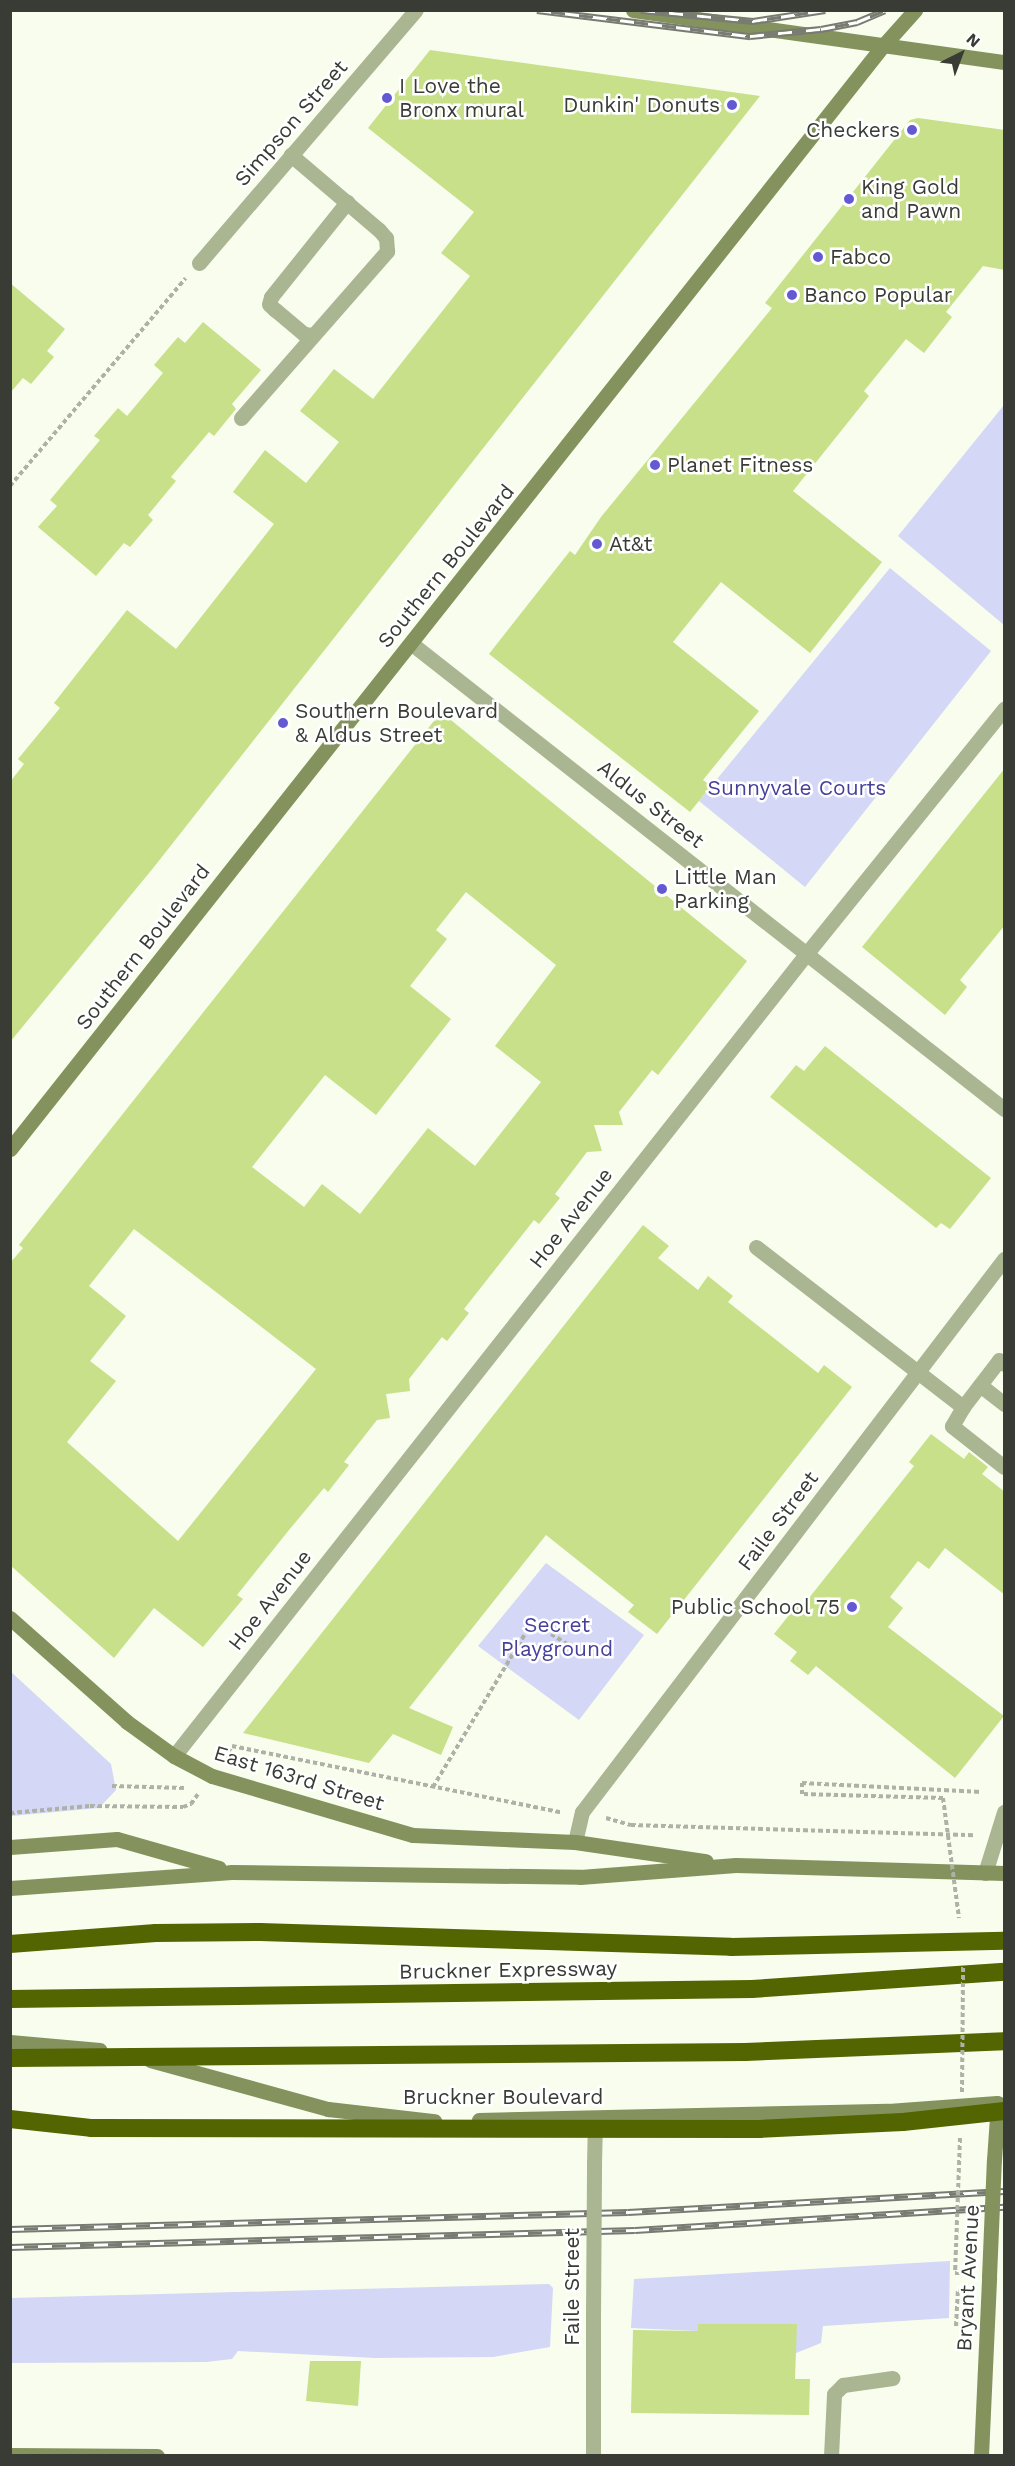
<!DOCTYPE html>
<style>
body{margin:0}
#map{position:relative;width:1015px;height:2466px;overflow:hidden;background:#f8fdee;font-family:"Work Sans",sans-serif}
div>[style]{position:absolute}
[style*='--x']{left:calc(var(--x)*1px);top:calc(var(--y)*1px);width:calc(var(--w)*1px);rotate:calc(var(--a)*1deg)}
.green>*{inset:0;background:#d4d7f5}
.building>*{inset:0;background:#c7e089}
.path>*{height:4px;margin-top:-2px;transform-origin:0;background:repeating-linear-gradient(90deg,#adb1a6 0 4.5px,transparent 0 7.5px)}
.lane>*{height:15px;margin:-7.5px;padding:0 7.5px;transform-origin:7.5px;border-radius:7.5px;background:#aab591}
.street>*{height:15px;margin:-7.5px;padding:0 7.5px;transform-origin:7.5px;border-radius:7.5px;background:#aab591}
.secondary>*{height:15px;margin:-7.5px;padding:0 7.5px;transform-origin:7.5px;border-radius:7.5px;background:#84935d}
.highway>*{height:18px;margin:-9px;padding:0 9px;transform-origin:9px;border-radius:9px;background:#526500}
.rail>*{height:7px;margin-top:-3.5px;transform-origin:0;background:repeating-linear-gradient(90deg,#fff 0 14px,#787b72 0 28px);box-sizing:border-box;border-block:2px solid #787b72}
.path-bridge>*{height:4px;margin-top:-2px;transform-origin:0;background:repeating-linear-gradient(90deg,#adb1a6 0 4.5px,transparent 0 7.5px)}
.street-bridge>*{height:15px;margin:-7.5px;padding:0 7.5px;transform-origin:7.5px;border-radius:7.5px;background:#aab591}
.secondary-bridge>*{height:15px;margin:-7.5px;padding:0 7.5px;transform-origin:7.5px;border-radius:7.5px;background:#84935d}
.highway-bridge>*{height:18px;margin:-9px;padding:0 9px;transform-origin:9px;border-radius:9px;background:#526500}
.dots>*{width:16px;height:16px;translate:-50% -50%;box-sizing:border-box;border:3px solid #fff;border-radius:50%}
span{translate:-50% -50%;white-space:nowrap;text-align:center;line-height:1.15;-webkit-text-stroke:5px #fff;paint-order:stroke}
.poi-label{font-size:21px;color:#393b35}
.left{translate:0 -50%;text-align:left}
.right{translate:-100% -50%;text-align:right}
.street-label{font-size:21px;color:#393b35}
.park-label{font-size:21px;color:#47409b}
.frame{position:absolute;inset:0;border:12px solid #393b35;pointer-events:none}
.north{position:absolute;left:931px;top:24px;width:60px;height:60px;-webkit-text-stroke:4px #fff;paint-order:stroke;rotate:42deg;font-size:16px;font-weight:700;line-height:24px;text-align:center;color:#393b35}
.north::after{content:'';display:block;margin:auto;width:21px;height:27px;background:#393b35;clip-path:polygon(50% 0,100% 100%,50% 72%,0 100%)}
</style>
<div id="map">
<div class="green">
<i style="clip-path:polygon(1004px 405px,1004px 625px,898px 536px)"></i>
<i style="clip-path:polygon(890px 568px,991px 651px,805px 887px,699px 801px)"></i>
<i style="clip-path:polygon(546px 1563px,644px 1635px,579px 1720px,478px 1646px)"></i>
<i style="clip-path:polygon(10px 1671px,111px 1764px,116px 1790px,99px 1808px,11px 1816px)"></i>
<i style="clip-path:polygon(950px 2261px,949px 2318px,823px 2326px,821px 2343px,796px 2353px,698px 2324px,698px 2331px,631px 2328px,634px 2279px)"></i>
<i style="clip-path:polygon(549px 2284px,553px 2288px,550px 2347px,493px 2357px,375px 2358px,238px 2351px,232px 2359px,206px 2362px,11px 2363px,11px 2298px)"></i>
</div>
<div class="building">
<i style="clip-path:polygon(430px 50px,760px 96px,154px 867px,10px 1042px,10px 782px,24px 764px,18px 759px,60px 708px,54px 703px,127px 610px,176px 649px,274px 524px,233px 492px,265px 450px,306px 483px,339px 442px,300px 411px,334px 369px,373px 399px,470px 276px,441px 253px,474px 212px,368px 128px)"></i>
<i style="clip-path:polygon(918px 118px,1005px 130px,1005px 270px,983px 266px,946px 312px,952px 317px,924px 353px,906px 339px,864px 391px,869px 396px,793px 491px,882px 562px,810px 653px,721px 582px,673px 642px,759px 711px,703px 780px,711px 786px,690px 812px,489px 654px,570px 551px,575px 555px,601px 517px,772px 308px,765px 303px,910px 120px)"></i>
<i style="clip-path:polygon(10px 283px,65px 329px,47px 351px,54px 357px,31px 384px,23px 378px,10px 393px)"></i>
<i style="clip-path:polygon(203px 322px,261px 370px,232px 404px,236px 409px,214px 436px,209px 432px,171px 477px,176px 481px,148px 515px,153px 520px,130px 547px,124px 543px,96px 576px,38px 527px,57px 506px,50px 500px,100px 440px,94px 436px,118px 408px,127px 416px,163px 373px,154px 365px,178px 337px,185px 343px)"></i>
<i style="clip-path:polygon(evenodd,441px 712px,747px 961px,658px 1075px,652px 1070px,619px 1112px,623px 1125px,594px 1125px,602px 1151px,587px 1152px,555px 1194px,560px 1198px,539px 1224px,534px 1220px,464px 1309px,469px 1313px,447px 1341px,442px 1337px,409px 1379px,410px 1391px,386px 1394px,390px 1418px,377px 1420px,344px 1462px,349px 1465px,328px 1492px,324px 1488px,289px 1530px,237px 1595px,243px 1599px,203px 1647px,154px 1608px,114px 1658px,10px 1565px,10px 1263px,23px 1248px,19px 1245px,441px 712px,466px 892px,556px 965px,495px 1046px,541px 1082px,475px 1166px,428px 1128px,360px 1214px,322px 1184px,304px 1207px,252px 1167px,325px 1075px,376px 1115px,451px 1019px,410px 986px,447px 939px,436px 930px,466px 892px,441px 712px,134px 1229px,316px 1369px,178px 1541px,67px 1442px,116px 1381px,90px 1361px,126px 1316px,89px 1286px,134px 1229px)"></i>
<i style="clip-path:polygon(1005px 768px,1005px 925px,960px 980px,967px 987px,945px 1015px,862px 947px)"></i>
<i style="clip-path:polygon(825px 1046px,991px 1178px,950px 1229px,941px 1223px,936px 1228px,770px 1097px,796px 1065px,804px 1071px)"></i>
<i style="clip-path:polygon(643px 1225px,669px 1246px,658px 1258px,698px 1290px,708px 1276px,733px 1296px,728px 1302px,818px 1373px,824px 1365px,852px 1387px,657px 1634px,628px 1612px,634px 1605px,546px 1535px,409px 1708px,453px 1727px,441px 1755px,393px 1734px,369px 1763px,243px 1733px)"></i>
<i style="clip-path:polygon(931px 1434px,964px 1459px,969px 1452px,988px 1467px,982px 1474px,1005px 1492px,1005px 1595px,945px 1548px,929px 1569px,918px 1561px,890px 1597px,903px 1608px,888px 1627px,1004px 1716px,955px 1778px,816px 1666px,808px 1675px,790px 1661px,797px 1652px,774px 1634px,797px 1605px,801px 1608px,914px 1466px,909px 1462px)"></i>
<i style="clip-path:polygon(698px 2324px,797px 2324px,795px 2379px,810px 2379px,809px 2415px,631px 2413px,633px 2330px,698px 2331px)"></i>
<i style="clip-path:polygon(310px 2361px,361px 2361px,358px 2406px,306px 2401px)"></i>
</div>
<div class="path">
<i style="--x:10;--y:486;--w:272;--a:-49.8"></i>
<i style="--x:224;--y:1758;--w:14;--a:-56"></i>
<i style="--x:232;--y:1746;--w:335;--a:11.4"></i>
<i style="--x:112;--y:1786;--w:72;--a:1.6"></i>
<i style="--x:433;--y:1787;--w:192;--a:-59"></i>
<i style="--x:532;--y:1622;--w:51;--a:32.1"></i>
<i style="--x:943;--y:1798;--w:141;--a:-178.4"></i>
<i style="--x:802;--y:1794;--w:11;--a:-90"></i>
<i style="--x:802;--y:1783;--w:180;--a:2.9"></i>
<i style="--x:10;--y:1813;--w:80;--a:-5"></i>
<i style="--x:90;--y:1806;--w:93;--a:0.6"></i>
<i style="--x:183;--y:1807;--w:9;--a:-21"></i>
<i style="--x:191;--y:1804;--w:12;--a:-55"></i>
<i style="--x:606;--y:1818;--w:26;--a:16"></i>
<i style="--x:631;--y:1825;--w:344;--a:1.7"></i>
<i style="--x:956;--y:2326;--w:36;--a:-87"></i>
<i style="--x:958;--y:2290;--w:8;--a:-7"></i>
</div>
<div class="lane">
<i style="--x:312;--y:335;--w:8;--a:-173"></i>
<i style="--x:304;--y:334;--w:38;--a:-140"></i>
<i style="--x:275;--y:310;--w:8;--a:-135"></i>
<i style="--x:269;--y:304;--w:7;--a:-74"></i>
<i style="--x:271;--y:297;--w:122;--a:-51.3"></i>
<i style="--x:241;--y:418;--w:222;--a:-48.8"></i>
<i style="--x:387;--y:251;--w:13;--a:-94"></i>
<i style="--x:386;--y:238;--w:11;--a:-131"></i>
<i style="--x:379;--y:230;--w:116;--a:-139.6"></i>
<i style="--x:756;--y:1247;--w:262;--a:37.7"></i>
<i style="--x:963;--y:1407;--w:22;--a:120"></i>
<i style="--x:952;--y:1426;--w:66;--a:38.3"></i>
<i style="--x:980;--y:1385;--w:31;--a:38"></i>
<i style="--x:963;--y:1407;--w:59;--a:-52.5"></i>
<i style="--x:999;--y:1360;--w:6;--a:39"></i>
<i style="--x:831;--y:2456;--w:62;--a:-87.2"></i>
<i style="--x:834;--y:2394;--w:13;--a:-45"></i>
<i style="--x:843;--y:2385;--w:50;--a:-8"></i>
</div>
<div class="street">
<i style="--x:199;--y:263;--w:333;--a:-49.4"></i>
<i style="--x:412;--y:644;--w:753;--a:38.15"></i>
<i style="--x:174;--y:1756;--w:1022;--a:-51.75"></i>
<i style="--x:807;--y:953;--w:314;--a:-51.1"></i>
<i style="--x:575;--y:1842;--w:31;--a:-77"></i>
<i style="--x:582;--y:1812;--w:696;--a:-52.65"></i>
<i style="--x:985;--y:1873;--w:64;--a:-72.7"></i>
<i style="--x:594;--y:2164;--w:44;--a:-88.7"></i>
<i style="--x:593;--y:2456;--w:140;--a:-90"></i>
</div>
<div class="secondary">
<i style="--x:633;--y:10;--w:375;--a:8"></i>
<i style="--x:10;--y:1149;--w:1405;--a:-51.65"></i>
<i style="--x:882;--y:47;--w:50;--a:-48.3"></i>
<i style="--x:10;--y:1618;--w:157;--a:41.6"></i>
<i style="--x:127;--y:1722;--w:58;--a:35.9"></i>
<i style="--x:174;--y:1756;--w:43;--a:27.8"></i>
<i style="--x:212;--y:1776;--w:209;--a:16.4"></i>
<i style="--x:413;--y:1835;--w:162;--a:2.5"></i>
<i style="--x:575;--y:1842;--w:132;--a:8.3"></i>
<i style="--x:10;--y:1847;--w:107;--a:-4.3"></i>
<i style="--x:117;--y:1839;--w:106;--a:15.9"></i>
<i style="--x:10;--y:1888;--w:222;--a:-4.1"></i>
<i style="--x:231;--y:1872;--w:349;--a:0.8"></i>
<i style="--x:580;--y:1877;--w:156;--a:-4.4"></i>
<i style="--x:736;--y:1865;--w:268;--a:1.7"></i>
<i style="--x:10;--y:2042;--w:90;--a:5.1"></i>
<i style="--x:150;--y:2060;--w:185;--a:15.4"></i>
<i style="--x:328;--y:2109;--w:107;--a:6.5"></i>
<i style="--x:479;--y:2120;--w:409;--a:-1.3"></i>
<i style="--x:888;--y:2111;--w:109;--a:-4.2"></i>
<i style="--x:994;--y:2160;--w:57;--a:-86"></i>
<i style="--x:10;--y:2455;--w:147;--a:0.4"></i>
<i style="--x:981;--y:2456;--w:179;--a:-87.4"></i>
</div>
<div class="highway">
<i style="--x:10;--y:1999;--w:742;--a:-0.77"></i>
<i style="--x:752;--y:1989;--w:253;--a:-3.9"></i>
<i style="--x:745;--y:2052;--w:259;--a:-2.4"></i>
</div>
<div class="rail">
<i style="--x:537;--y:10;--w:215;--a:7"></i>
<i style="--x:750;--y:36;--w:71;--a:-5.6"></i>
<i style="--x:821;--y:29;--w:37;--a:-11"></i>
<i style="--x:857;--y:22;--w:30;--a:-23"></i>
<i style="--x:641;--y:10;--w:113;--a:5.6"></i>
<i style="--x:753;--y:21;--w:73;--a:-8.7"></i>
<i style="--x:10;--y:2229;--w:618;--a:-1.58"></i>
<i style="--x:628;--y:2212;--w:377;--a:-3.2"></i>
<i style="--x:10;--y:2247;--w:625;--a:-1.56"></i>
<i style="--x:635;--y:2230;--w:370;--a:-3.6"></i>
</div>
<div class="path-bridge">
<i style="--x:943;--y:1798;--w:121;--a:82.4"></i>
<i style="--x:962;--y:2092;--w:127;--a:-89.5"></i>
<i style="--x:960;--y:2138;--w:135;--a:92.1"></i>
<i style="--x:955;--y:2273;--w:14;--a:0"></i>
</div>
<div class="street-bridge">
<i style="--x:593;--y:2316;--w:152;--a:-89.6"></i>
</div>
<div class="secondary-bridge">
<i style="--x:989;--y:2277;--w:117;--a:-87.6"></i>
</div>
<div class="highway-bridge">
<i style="--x:10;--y:1944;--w:146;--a:-4.3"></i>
<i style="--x:156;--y:1933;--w:104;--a:-0.6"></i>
<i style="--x:260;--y:1932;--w:471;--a:1.8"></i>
<i style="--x:731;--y:1947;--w:273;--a:-1.3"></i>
<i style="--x:10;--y:2058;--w:735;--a:-0.47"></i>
<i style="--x:10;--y:2119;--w:81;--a:6.3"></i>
<i style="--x:91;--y:2128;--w:668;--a:0.09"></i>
<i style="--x:759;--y:2129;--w:144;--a:-2.8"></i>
<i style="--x:903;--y:2122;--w:102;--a:-6.2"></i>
</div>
<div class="dots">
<i style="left:387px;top:98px;background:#635ad3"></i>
<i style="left:732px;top:105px;background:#635ad3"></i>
<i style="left:912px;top:130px;background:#635ad3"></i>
<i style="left:849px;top:199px;background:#635ad3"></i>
<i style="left:818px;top:257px;background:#635ad3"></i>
<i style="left:792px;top:295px;background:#635ad3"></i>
<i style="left:655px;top:465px;background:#635ad3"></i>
<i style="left:597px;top:544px;background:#635ad3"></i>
<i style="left:283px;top:723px;background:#635ad3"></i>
<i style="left:662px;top:889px;background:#635ad3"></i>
<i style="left:852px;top:1607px;background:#635ad3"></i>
</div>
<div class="poi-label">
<span class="left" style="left:399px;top:98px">I Love the<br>Bronx mural</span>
<span class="right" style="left:720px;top:105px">Dunkin' Donuts</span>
<span class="right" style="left:900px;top:130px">Checkers</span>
<span class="left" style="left:861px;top:199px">King Gold<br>and Pawn</span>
<span class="left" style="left:830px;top:257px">Fabco</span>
<span class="left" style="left:804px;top:295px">Banco Popular</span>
<span class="left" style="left:667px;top:465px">Planet Fitness</span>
<span class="left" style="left:609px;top:544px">At&amp;t</span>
<span class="left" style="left:295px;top:723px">Southern Boulevard<br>&amp; Aldus Street</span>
<span class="left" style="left:674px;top:889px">Little Man<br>Parking</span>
<span class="right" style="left:840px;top:1607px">Public School 75</span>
</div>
<div class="street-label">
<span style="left:291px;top:123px;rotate:-49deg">Simpson Street</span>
<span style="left:446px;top:566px;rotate:-51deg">Southern Boulevard</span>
<span style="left:651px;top:804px;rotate:38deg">Aldus Street</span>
<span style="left:143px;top:947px;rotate:-52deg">Southern Boulevard</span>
<span style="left:571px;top:1218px;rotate:-52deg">Hoe Avenue</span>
<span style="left:778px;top:1521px;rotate:-53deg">Faile Street</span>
<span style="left:270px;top:1600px;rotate:-52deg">Hoe Avenue</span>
<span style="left:299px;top:1778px;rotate:17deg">East 163rd Street</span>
<span style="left:508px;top:1970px;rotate:-1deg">Bruckner Expressway</span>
<span style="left:503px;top:2097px">Bruckner Boulevard</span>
<span style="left:968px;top:2278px;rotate:-87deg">Bryant Avenue</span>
<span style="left:572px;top:2287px;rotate:-90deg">Faile Street</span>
</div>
<div class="park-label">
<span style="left:797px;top:788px">Sunnyvale Courts</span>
<span style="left:557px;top:1637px">Secret<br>Playground</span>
</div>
<div class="frame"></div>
<div class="north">N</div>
</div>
